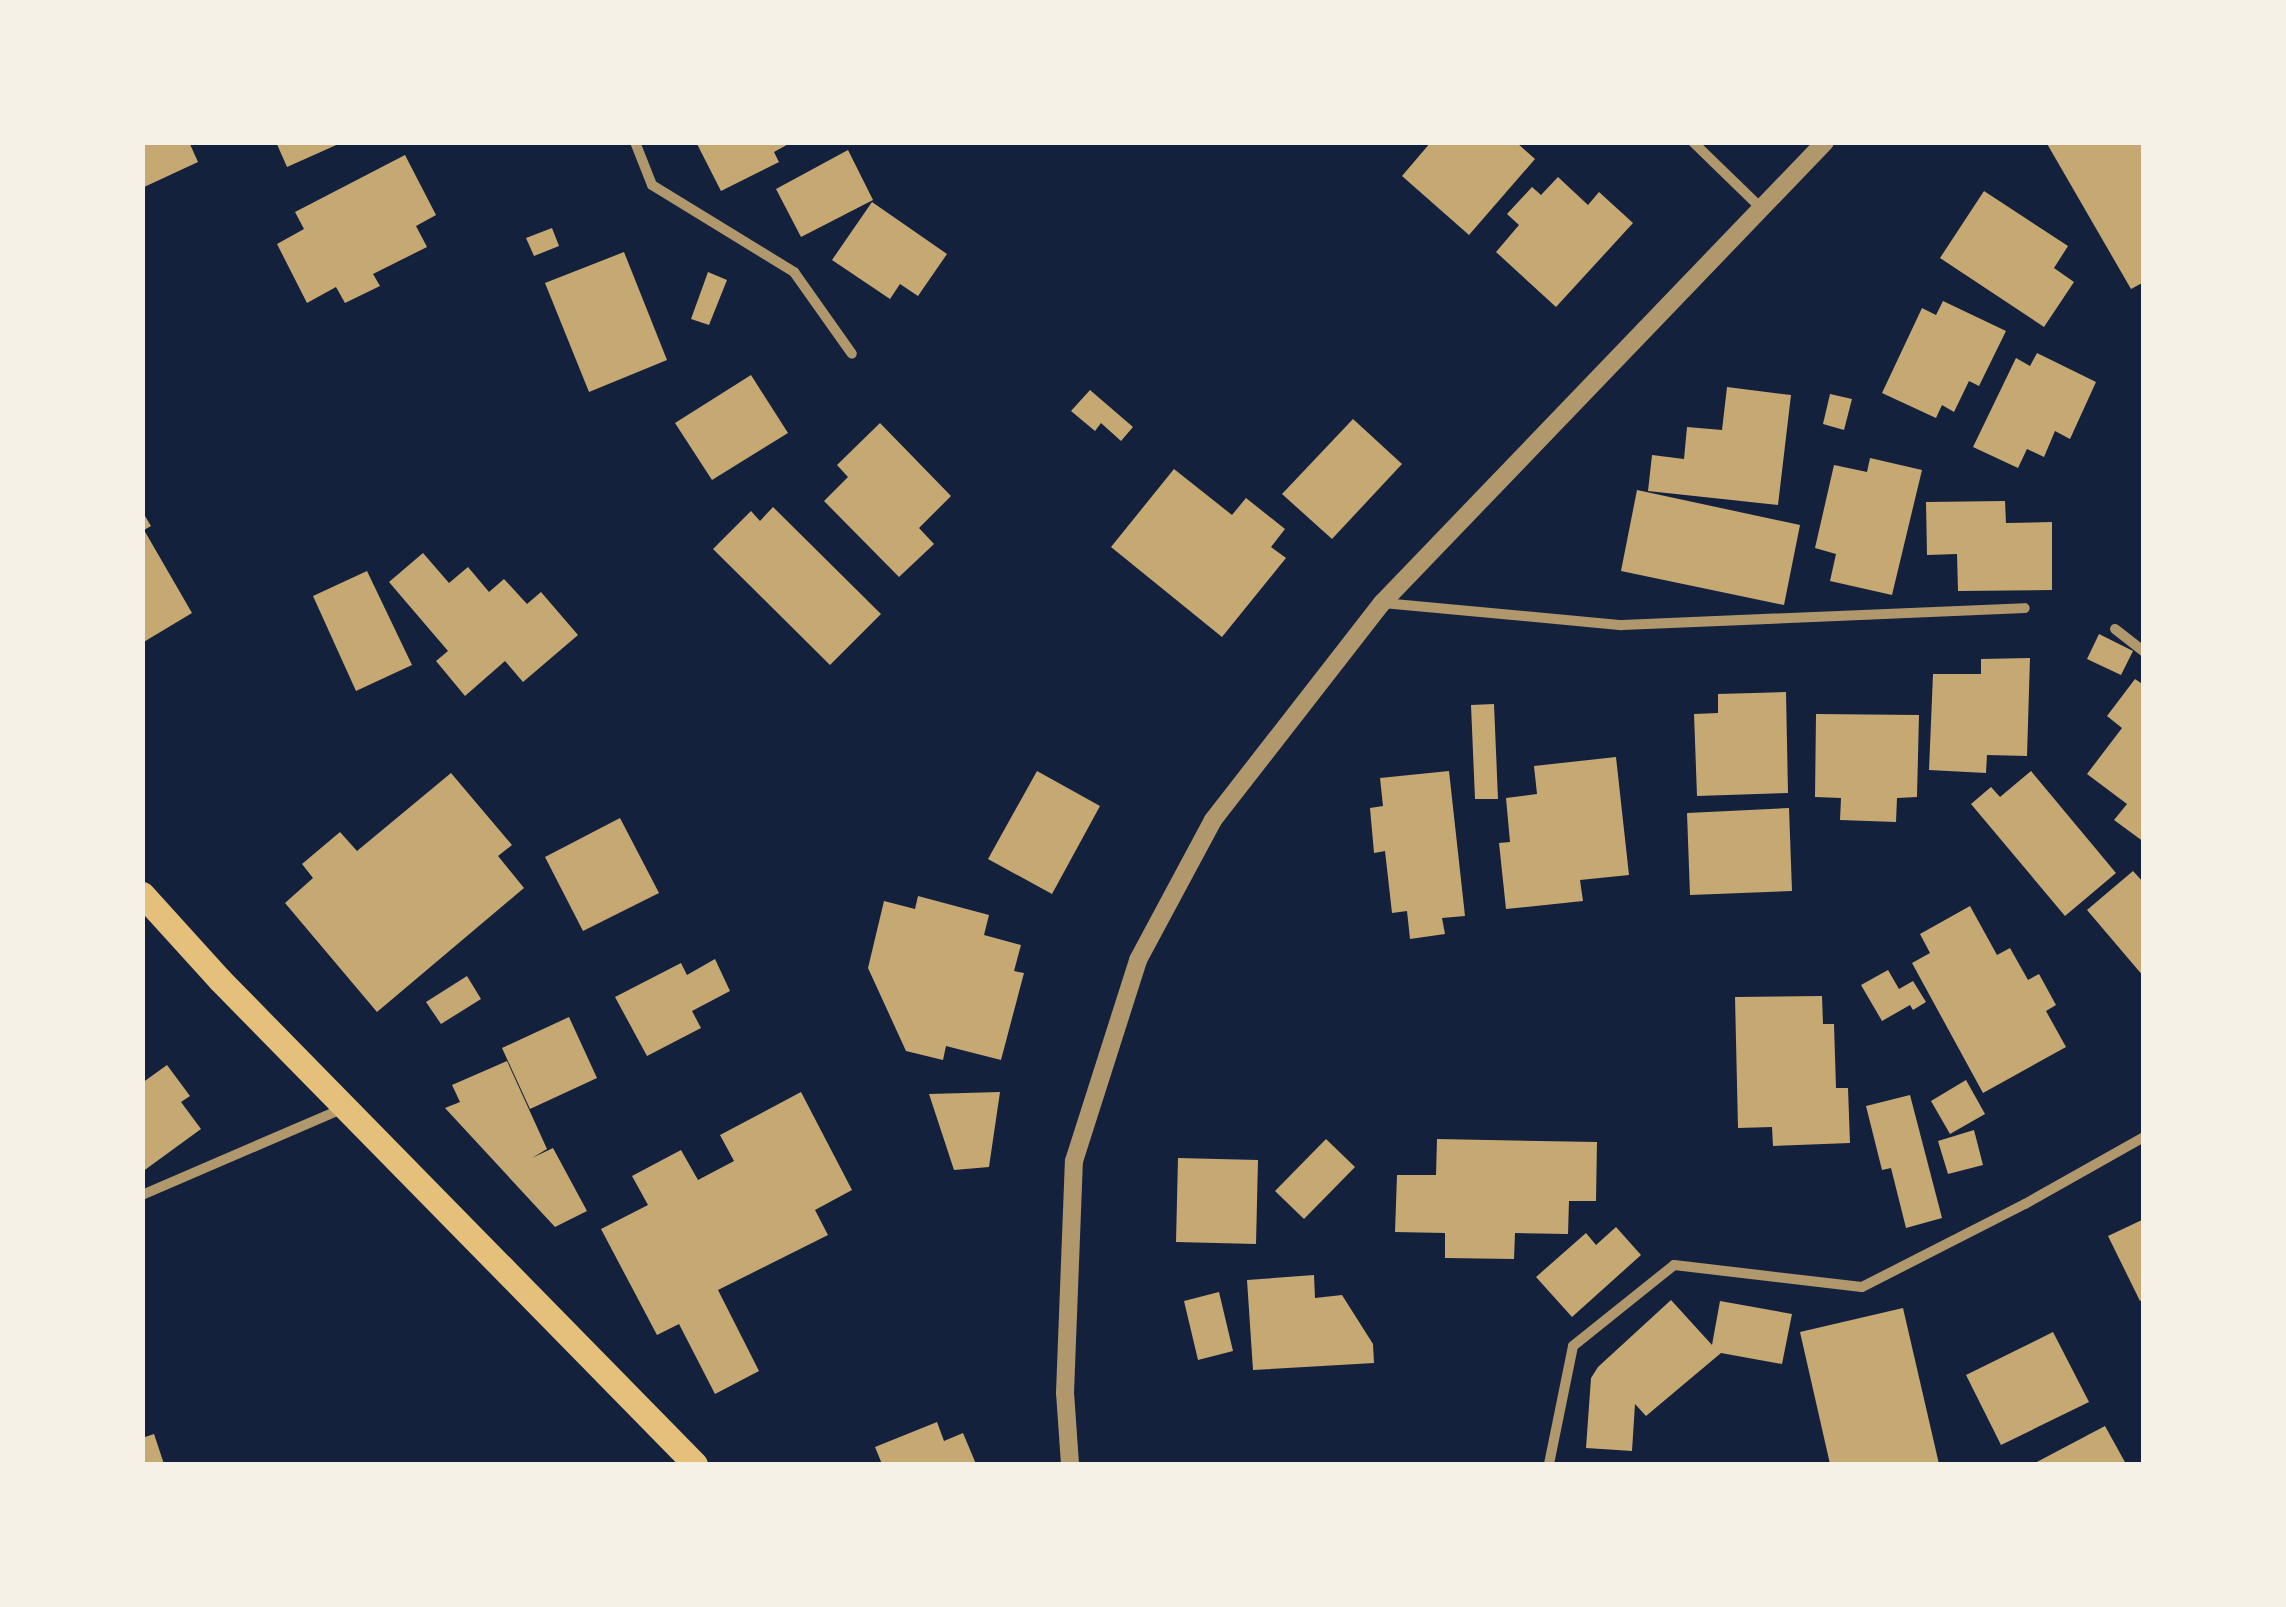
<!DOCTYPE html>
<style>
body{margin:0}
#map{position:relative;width:2286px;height:1607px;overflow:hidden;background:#14213d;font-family:"Fira Sans Condensed",sans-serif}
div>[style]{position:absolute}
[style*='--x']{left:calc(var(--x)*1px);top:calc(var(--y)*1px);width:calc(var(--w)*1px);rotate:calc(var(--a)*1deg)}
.building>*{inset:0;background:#c6a872}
.minor>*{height:10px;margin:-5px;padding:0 5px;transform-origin:5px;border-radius:5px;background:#b1986c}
.tertiary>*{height:18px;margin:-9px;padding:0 9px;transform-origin:9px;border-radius:9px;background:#b1986c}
.primary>*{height:25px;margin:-12.5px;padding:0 12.5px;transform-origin:12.5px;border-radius:12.5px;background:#e5c07b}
span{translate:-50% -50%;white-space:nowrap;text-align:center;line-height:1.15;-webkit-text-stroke:8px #f6f1e7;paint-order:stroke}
.frame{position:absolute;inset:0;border:145px solid #f6f1e7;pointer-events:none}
</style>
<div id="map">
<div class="building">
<i style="clip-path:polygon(142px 142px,189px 142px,198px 162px,142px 188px)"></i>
<i style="clip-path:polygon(276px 142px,343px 142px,287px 167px)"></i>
<i style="clip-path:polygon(696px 142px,792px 142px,774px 152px,779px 162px,721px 191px)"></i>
<i style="clip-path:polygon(1431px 142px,1516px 142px,1535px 159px,1469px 235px,1402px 176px)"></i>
<i style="clip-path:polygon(2046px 142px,2144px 142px,2144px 282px,2131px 289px)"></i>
<i style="clip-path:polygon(848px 150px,873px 200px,801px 237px,776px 189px)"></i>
<i style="clip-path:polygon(405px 155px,436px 215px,416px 226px,427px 247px,373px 274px,380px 286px,345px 303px,336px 287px,307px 303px,277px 244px,304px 229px,295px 212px)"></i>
<i style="clip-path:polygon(1558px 177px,1588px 205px,1599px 192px,1633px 223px,1556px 307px,1496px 252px,1519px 225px,1507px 214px,1532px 187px,1541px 195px)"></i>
<i style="clip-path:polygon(1984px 191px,2068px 246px,2054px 268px,2074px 282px,2044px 327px,1940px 258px)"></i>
<i style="clip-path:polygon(872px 202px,947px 254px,918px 296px,900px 284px,890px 299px,832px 260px)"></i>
<i style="clip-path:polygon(552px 228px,559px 246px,534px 256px,526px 238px)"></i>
<i style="clip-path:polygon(624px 252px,667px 360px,589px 392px,545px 283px)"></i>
<i style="clip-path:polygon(708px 272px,727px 280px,709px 325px,691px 319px)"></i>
<i style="clip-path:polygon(1943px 301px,2006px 331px,1979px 386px,1969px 381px,1954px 412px,1942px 405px,1936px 418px,1882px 393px,1922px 308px,1936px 315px)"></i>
<i style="clip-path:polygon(2037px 353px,2096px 382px,2070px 439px,2055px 431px,2044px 457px,2027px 449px,2018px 468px,1973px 447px,2016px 358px,2030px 366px)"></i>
<i style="clip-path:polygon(751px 375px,788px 433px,712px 480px,675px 423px)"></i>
<i style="clip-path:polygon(1727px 387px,1791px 395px,1778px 505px,1648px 491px,1652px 455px,1684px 459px,1687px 427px,1722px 430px)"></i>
<i style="clip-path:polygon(1090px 390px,1133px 427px,1121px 441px,1101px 423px,1095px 431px,1071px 411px)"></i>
<i style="clip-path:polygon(1830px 394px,1852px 399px,1844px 430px,1823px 424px)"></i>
<i style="clip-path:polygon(1353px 419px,1402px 464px,1332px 539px,1282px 494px)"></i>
<i style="clip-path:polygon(880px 423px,951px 496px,919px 528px,934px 544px,899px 577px,824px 501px,848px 477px,837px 465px)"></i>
<i style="clip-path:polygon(1870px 458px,1922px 470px,1892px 595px,1830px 581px,1836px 554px,1815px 548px,1834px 465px,1867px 472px)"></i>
<i style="clip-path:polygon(1174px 469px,1232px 515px,1246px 498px,1285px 529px,1271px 547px,1286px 558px,1222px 637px,1111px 547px)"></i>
<i style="clip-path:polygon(1637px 490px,1800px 525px,1784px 605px,1621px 571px)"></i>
<i style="clip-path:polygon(2005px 501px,2006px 523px,2052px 522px,2052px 590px,1958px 591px,1957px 554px,1927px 555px,1926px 502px)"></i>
<i style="clip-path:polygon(773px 507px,881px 614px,830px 665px,713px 549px,751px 511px,760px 521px)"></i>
<i style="clip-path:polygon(142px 511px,151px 526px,144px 530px,192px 613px,142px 643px)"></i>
<i style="clip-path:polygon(423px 553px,449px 583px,468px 567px,489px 592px,504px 579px,527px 604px,541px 592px,578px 635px,523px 682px,505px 661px,465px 696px,436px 661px,448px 651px,389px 582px)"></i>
<i style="clip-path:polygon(367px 571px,412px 665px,356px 691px,313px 596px)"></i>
<i style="clip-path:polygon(2099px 634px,2133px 651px,2121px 675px,2087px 659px)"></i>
<i style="clip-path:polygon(2030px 658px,2027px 756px,1987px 755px,1986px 773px,1929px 770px,1933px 674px,1981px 674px,1981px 659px)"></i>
<i style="clip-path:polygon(2135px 679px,2144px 685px,2144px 842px,2114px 820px,2127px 804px,2087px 774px,2122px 728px,2107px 716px)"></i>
<i style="clip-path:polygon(1786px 692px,1788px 793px,1697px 796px,1694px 714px,1718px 713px,1718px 694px)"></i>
<i style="clip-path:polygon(1494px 704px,1498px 799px,1475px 799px,1471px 705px)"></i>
<i style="clip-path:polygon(1816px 714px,1919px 715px,1917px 797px,1897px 798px,1896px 822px,1840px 820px,1841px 798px,1815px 797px)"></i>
<i style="clip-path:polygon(1616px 757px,1629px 875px,1580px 880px,1583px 901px,1506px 909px,1499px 843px,1510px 842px,1506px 798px,1537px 794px,1534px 766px)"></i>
<i style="clip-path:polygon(1037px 771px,1100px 806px,1052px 894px,988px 859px)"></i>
<i style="clip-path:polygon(1449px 771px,1465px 916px,1442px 918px,1445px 934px,1410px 939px,1407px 911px,1392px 913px,1385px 851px,1374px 853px,1370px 808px,1383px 806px,1380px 778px)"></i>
<i style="clip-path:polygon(2031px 771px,2116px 873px,2065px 916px,1971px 804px,1991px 787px,2000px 797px)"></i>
<i style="clip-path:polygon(451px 773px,512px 845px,498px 856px,524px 888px,377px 1012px,285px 903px,313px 878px,302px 864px,340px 832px,357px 851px)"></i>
<i style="clip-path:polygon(1789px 808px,1792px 891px,1690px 895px,1687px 813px)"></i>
<i style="clip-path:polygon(620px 818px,659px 893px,583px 931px,545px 857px)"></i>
<i style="clip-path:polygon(2133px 871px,2144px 883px,2144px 977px,2087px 910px)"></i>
<i style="clip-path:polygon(918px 896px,989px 915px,984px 935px,1021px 945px,1014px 971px,1024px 973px,1001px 1060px,946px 1046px,943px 1060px,906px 1051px,868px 968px,884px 901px,915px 909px)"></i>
<i style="clip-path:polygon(1970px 906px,1997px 955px,2010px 948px,2028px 980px,2039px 974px,2056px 1005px,2046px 1011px,2066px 1047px,1983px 1093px,1912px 963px,1930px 953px,1920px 934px)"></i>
<i style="clip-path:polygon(715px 959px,730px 991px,692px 1011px,701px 1028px,647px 1056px,615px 997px,681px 963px,687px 975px)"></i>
<i style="clip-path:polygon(1888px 970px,1899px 989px,1913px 981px,1926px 1002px,1913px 1010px,1910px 1005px,1882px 1021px,1861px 985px)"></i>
<i style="clip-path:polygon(467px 976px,481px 999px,441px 1024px,426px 1002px)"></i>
<i style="clip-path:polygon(1822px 996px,1823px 1024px,1834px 1024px,1836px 1088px,1848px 1088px,1850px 1143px,1773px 1146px,1772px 1127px,1738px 1128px,1735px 997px)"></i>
<i style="clip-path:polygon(569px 1017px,597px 1078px,530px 1109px,502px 1048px)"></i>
<i style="clip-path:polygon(507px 1061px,547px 1149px,532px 1158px,553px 1148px,587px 1211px,555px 1227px,445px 1108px,460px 1102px,452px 1085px)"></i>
<i style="clip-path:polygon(167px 1065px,190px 1096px,181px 1102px,201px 1129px,142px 1172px,142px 1083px)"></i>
<i style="clip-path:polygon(1966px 1080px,1985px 1114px,1950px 1134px,1931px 1101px)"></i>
<i style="clip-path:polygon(801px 1092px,852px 1190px,815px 1210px,828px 1235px,718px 1290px,759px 1371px,715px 1394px,679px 1324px,657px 1335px,601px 1229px,648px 1205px,632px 1176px,681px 1150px,698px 1180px,734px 1161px,720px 1135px)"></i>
<i style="clip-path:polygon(1000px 1092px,989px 1167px,954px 1170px,929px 1094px)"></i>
<i style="clip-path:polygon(1910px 1095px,1942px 1218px,1906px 1228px,1891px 1168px,1882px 1170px,1866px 1106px)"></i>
<i style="clip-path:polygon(1974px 1130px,1983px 1165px,1948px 1174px,1938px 1141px)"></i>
<i style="clip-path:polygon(1326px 1139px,1355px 1167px,1304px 1219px,1275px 1191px)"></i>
<i style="clip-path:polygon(1437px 1139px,1597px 1142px,1596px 1201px,1569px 1201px,1568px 1234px,1515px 1233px,1514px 1259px,1445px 1258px,1445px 1233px,1395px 1232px,1397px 1175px,1436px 1175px)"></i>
<i style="clip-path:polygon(1178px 1158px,1258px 1160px,1256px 1244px,1176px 1242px)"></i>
<i style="clip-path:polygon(2144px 1219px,2144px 1299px,2140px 1301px,2108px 1236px)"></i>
<i style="clip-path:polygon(1616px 1227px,1641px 1255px,1572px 1317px,1536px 1277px,1586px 1233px,1596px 1245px)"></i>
<i style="clip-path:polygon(1314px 1275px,1315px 1298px,1342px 1295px,1373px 1344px,1374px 1363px,1253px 1370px,1247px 1280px)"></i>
<i style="clip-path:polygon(1219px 1292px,1233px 1351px,1198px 1360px,1184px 1301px)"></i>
<i style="clip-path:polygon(1671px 1300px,1712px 1345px,1720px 1301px,1792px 1314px,1782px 1364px,1721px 1353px,1646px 1416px,1635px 1404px,1632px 1451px,1586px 1448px,1591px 1378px,1598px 1367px)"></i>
<i style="clip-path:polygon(1903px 1308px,1939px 1464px,1830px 1464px,1800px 1332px)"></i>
<i style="clip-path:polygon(2053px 1332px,2089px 1402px,2001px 1445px,1966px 1375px)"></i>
<i style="clip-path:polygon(937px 1422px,944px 1441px,963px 1433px,976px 1464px,882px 1464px,875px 1447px)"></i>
<i style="clip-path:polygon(2105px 1426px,2126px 1464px,2033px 1464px)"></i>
<i style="clip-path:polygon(154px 1434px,164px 1464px,142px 1464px,142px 1438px)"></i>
</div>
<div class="minor">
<i style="--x:635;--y:142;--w:46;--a:68.4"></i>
<i style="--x:652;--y:185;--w:167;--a:31.5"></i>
<i style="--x:794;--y:272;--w:100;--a:54.7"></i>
<i style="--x:1693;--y:142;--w:96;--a:44.2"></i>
<i style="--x:1383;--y:603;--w:240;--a:5.3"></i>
<i style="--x:1622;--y:625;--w:403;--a:-2.4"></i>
<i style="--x:2115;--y:629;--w:37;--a:38"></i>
<i style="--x:142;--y:1195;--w:220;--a:-23.3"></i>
<i style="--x:1549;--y:1464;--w:120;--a:-78.5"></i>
<i style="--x:1573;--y:1346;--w:129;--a:-38.7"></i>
<i style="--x:1674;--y:1265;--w:189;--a:6.7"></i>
<i style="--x:1862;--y:1287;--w:183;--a:-27"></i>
<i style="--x:2025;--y:1204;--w:137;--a:-29.4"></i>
</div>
<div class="tertiary">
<i style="--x:1070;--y:1464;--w:71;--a:-94"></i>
<i style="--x:1065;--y:1393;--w:232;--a:-87.8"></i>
<i style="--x:1074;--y:1161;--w:211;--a:-72.3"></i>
<i style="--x:1138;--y:960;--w:159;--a:-61.8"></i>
<i style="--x:1213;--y:820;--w:275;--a:-52.1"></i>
<i style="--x:1382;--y:603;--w:639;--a:-46.14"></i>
</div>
<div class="primary">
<i style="--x:142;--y:894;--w:116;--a:47.8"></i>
<i style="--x:220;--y:980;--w:678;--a:45.54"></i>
</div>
<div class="frame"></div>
</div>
